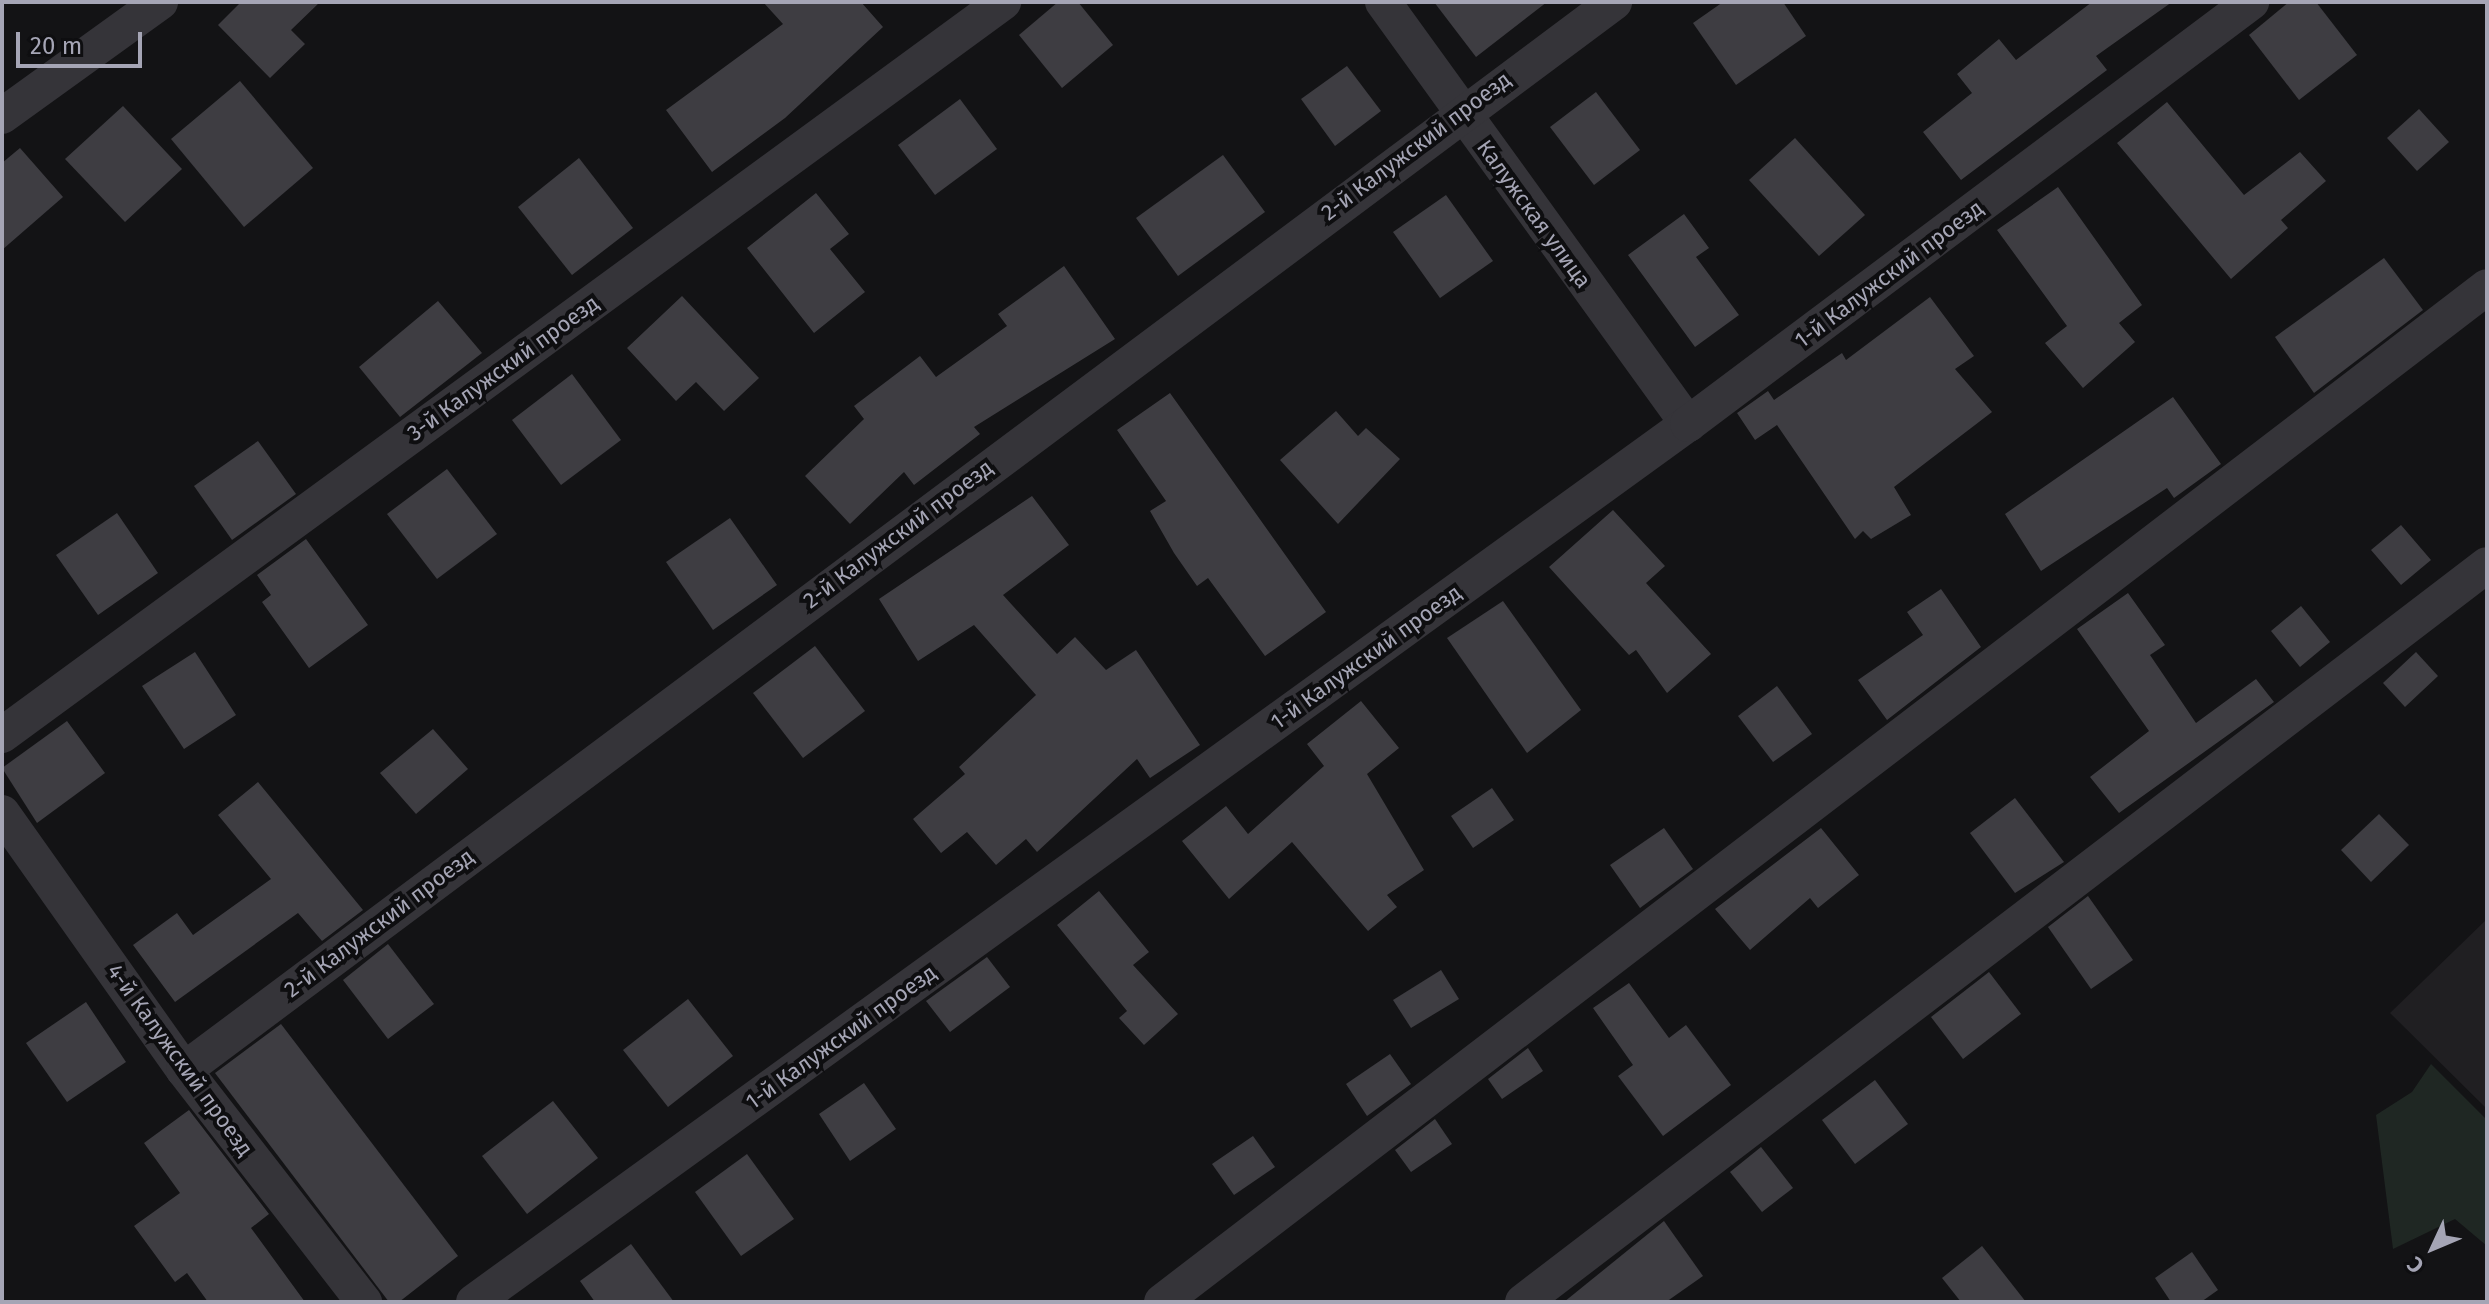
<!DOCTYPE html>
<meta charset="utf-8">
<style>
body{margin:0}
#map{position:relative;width:2489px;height:1304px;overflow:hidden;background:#131315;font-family:"Fira Sans",sans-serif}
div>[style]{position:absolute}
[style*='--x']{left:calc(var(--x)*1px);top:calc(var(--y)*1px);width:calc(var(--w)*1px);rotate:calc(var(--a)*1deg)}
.built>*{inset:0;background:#201f22}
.green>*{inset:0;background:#1f2723}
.building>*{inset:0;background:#3e3d42}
.street>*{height:36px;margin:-18px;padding:0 18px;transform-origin:18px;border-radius:18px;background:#353439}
span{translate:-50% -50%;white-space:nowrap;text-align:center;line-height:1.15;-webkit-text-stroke:8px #0e0e10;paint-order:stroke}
.street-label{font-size:22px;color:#a5a5b5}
.frame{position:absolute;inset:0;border:4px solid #a5a5b5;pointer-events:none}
.north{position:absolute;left:2393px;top:1208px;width:80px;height:80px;-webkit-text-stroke:6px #0e0e10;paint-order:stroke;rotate:226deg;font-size:22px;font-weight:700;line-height:32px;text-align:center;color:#a5a5b5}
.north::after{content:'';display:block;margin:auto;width:28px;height:36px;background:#a5a5b5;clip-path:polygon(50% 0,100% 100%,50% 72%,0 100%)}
.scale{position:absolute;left:16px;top:32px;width:126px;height:36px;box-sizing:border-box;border:4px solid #a5a5b5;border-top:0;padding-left:10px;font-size:24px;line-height:28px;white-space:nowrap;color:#a5a5b5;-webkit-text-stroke:6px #0e0e10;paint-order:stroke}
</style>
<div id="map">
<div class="built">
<i style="clip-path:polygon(2487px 919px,2487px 1109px,2390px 1013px)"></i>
</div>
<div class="green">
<i style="clip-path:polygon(2431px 1064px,2487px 1120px,2487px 1246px,2455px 1219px,2393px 1249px,2376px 1115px,2412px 1092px)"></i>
</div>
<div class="building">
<i style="clip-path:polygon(241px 2px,320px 2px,291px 30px,305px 44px,270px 78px,218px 25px)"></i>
<i style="clip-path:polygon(763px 2px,861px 2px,883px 27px,785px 118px,712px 172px,666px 110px,783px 24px)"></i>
<i style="clip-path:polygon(1058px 2px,1078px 2px,1113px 45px,1062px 88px,1019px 35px)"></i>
<i style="clip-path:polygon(1434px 2px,1547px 2px,1476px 57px)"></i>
<i style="clip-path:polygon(1723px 2px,1783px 2px,1806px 36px,1736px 85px,1693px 23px)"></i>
<i style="clip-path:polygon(2092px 2px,2172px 2px,2096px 56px,2107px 70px,1961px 180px,1923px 132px,1972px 93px,1957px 74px,1999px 39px,2016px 60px)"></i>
<i style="clip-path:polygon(2289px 2px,2316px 2px,2357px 55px,2299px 100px,2249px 35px)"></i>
<i style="clip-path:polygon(1347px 66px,1381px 111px,1335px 146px,1301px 99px)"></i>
<i style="clip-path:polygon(240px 81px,313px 168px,244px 227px,171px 139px)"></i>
<i style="clip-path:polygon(1596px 92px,1640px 150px,1594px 185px,1550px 127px)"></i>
<i style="clip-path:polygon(960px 99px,997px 149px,935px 195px,898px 145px)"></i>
<i style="clip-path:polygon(2167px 102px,2244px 195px,2300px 152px,2326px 181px,2281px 220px,2288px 228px,2231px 279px,2117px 143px)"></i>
<i style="clip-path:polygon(123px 106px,182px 169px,125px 222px,65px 159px)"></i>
<i style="clip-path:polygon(2419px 109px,2449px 142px,2417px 171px,2387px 138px)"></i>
<i style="clip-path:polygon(1795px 138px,1865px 215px,1819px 256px,1749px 180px)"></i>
<i style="clip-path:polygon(20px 148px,63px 197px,2px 250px,2px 163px)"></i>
<i style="clip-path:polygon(1223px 155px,1265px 212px,1178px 276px,1136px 218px)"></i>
<i style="clip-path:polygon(579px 158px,633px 228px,572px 275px,518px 207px)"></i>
<i style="clip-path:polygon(2058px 187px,2142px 305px,2119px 323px,2135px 342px,2083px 388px,2045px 343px,2067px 326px,1997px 230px)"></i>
<i style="clip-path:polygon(816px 193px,849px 234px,830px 249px,865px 292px,814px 333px,747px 248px)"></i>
<i style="clip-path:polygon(1446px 195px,1493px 261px,1440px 298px,1393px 232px)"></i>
<i style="clip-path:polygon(1684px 214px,1709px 248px,1696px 257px,1739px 315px,1695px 347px,1628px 255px)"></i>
<i style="clip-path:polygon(2384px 258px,2423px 310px,2314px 393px,2275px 337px)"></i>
<i style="clip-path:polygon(1064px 266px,1115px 339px,974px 427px,980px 434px,914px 485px,904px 472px,850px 524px,805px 476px,864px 419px,854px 406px,920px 356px,936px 377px,1007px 326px,998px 314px)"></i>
<i style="clip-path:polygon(682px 296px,759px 378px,724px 411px,696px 382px,676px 401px,627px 348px)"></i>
<i style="clip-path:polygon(1930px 297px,1974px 356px,1955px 369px,1992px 412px,1894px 487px,1911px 515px,1871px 539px,1863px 531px,1855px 539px,1777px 425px,1755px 440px,1737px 413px,1768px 391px,1774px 400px,1842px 353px,1846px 360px)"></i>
<i style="clip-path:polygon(438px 301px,482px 353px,400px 417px,359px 367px)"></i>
<i style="clip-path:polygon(572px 374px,621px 440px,561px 485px,512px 420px)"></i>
<i style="clip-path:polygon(1170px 393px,1326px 612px,1265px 656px,1208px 578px,1197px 586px,1174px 553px,1150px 511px,1166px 501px,1117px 430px)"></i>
<i style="clip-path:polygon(2173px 397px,2221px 464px,2174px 498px,2167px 488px,2041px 571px,2005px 514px)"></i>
<i style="clip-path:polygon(1336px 411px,1358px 436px,1366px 428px,1400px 459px,1338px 524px,1280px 460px)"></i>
<i style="clip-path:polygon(258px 441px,296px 494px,232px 540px,194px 486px)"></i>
<i style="clip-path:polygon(447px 469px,497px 534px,437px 579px,387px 514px)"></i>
<i style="clip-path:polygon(1032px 496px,1069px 545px,1003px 595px,1057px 654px,1075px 637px,1106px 670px,1136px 650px,1200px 745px,1150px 778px,1137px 759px,1037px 852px,1026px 839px,996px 865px,967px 832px,941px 853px,913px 819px,965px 774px,959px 767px,1036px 695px,974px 625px,918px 661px,879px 599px)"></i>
<i style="clip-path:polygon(1613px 510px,1665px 566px,1646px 583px,1711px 654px,1667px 693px,1636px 650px,1629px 655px,1549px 567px)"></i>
<i style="clip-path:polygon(117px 513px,158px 573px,98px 615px,56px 555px)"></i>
<i style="clip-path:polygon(730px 518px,777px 585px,713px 630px,666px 562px)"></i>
<i style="clip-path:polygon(2401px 525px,2431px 560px,2401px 585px,2371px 550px)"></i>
<i style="clip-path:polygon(306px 539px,368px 625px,309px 668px,262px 602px,271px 595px,257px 575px)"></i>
<i style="clip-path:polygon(1941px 589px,1981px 647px,1887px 720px,1858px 680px,1923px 635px,1907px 612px)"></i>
<i style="clip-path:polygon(2128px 593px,2165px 645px,2150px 655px,2196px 723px,2256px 679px,2274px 702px,2119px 813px,2090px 777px,2149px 731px,2077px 629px)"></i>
<i style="clip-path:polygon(1503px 601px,1581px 710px,1527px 753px,1447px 638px)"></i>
<i style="clip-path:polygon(2301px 606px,2330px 642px,2300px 667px,2271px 631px)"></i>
<i style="clip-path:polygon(815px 646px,865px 711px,803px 758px,753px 693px)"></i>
<i style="clip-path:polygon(195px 652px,236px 715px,184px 749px,142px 686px)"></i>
<i style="clip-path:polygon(2416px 652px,2438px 676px,2405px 707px,2383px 683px)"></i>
<i style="clip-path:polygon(1777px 686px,1812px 734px,1773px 762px,1738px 716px)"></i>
<i style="clip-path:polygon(1361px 701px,1399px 748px,1367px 774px,1424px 870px,1387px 895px,1397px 907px,1368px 931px,1292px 842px,1229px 899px,1182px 841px,1226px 806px,1248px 834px,1324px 766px,1307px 744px)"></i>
<i style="clip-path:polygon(67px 721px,105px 773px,37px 823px,2px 768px)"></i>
<i style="clip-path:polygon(433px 729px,468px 769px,416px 814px,380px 773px)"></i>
<i style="clip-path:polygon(258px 782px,363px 910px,322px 941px,298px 913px,175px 1002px,133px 945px,177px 913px,193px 935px,271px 879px,218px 815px)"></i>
<i style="clip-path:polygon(1492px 788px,1514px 820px,1473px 848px,1451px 816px)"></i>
<i style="clip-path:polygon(2015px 798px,2064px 862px,2015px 893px,1970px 833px)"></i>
<i style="clip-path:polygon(2379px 814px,2409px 845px,2371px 882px,2341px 850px)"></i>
<i style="clip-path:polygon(1664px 828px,1693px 869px,1640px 908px,1610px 865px)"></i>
<i style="clip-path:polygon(1821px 828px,1859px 875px,1818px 908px,1810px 898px,1750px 950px,1715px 909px)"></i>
<i style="clip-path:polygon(1099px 891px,1149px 952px,1133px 965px,1178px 1014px,1144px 1045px,1119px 1018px,1127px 1011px,1057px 925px)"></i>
<i style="clip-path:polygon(2088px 896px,2133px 960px,2091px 989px,2048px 927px)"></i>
<i style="clip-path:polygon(388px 944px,434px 1004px,388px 1039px,343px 980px)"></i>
<i style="clip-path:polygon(987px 957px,1010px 987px,950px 1032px,926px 1001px)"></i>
<i style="clip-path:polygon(1441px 970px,1459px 999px,1411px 1028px,1393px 1000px)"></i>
<i style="clip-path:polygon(1989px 972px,2021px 1014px,1963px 1059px,1931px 1017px)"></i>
<i style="clip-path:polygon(1629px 983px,1669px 1038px,1686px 1025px,1731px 1085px,1663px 1136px,1618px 1076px,1633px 1065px,1593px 1008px)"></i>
<i style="clip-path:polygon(688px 999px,733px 1056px,668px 1107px,623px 1050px)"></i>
<i style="clip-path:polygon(86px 1002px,126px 1062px,67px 1102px,26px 1043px)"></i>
<i style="clip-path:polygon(281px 1024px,458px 1256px,399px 1302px,389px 1302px,215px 1073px)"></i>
<i style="clip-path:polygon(1528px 1048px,1543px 1071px,1502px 1099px,1488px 1079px)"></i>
<i style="clip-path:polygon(1390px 1054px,1411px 1084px,1367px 1116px,1346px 1084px)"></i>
<i style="clip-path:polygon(1875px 1080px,1908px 1124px,1855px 1164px,1822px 1120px)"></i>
<i style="clip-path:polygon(864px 1083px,896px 1129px,850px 1161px,819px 1114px)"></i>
<i style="clip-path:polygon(553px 1101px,598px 1158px,527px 1214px,482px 1156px)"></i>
<i style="clip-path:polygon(189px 1110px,269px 1214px,251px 1228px,305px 1302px,208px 1302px,187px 1273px,175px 1282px,134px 1226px,180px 1193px,144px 1143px)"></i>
<i style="clip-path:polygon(1435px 1119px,1452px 1144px,1411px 1172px,1395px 1150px)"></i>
<i style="clip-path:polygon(1253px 1136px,1275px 1167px,1234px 1195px,1212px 1164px)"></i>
<i style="clip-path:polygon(1761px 1147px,1793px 1188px,1762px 1212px,1730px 1172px)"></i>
<i style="clip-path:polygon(747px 1154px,794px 1219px,741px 1256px,695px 1192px)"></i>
<i style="clip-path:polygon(1664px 1221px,1703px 1276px,1666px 1302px,1564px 1302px)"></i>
<i style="clip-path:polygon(631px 1244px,674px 1302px,595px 1302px,580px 1281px)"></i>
<i style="clip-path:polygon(1982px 1246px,2026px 1302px,1961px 1302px,1942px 1278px)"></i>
<i style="clip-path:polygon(2192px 1252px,2218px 1290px,2201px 1302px,2171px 1302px,2155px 1278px)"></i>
</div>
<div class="street">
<i style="--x:1383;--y:2;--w:521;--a:54.14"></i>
<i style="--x:2;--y:116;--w:195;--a:-35.8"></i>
<i style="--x:2;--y:735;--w:1241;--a:-36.21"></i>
<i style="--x:2;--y:813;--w:315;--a:54.7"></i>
<i style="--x:184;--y:1070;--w:294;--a:52.2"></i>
<i style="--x:184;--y:1070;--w:1785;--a:-36.75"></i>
<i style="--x:474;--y:1302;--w:1498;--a:-35.88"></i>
<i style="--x:1688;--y:424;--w:704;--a:-36.85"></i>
<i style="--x:1162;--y:1302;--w:1669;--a:-37.45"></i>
<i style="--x:1523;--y:1302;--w:1213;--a:-37.4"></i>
</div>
<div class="street-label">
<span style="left:1416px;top:146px;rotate:-37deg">2-й Калужский проезд</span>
<span style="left:1534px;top:214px;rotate:54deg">Калужская улица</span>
<span style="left:1889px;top:274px;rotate:-37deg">1-й Калужский проезд</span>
<span style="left:503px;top:368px;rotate:-36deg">3-й Калужский проезд</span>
<span style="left:898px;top:534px;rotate:-37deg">2-й Калужский проезд</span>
<span style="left:1366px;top:657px;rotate:-36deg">1-й Калужский проезд</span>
<span style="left:379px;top:923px;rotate:-37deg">2-й Калужский проезд</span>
<span style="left:841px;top:1037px;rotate:-36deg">1-й Калужский проезд</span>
<span style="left:180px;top:1060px;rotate:54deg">4-й Калужский проезд</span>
</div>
<div class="frame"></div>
<div class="north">С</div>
<div class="scale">20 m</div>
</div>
